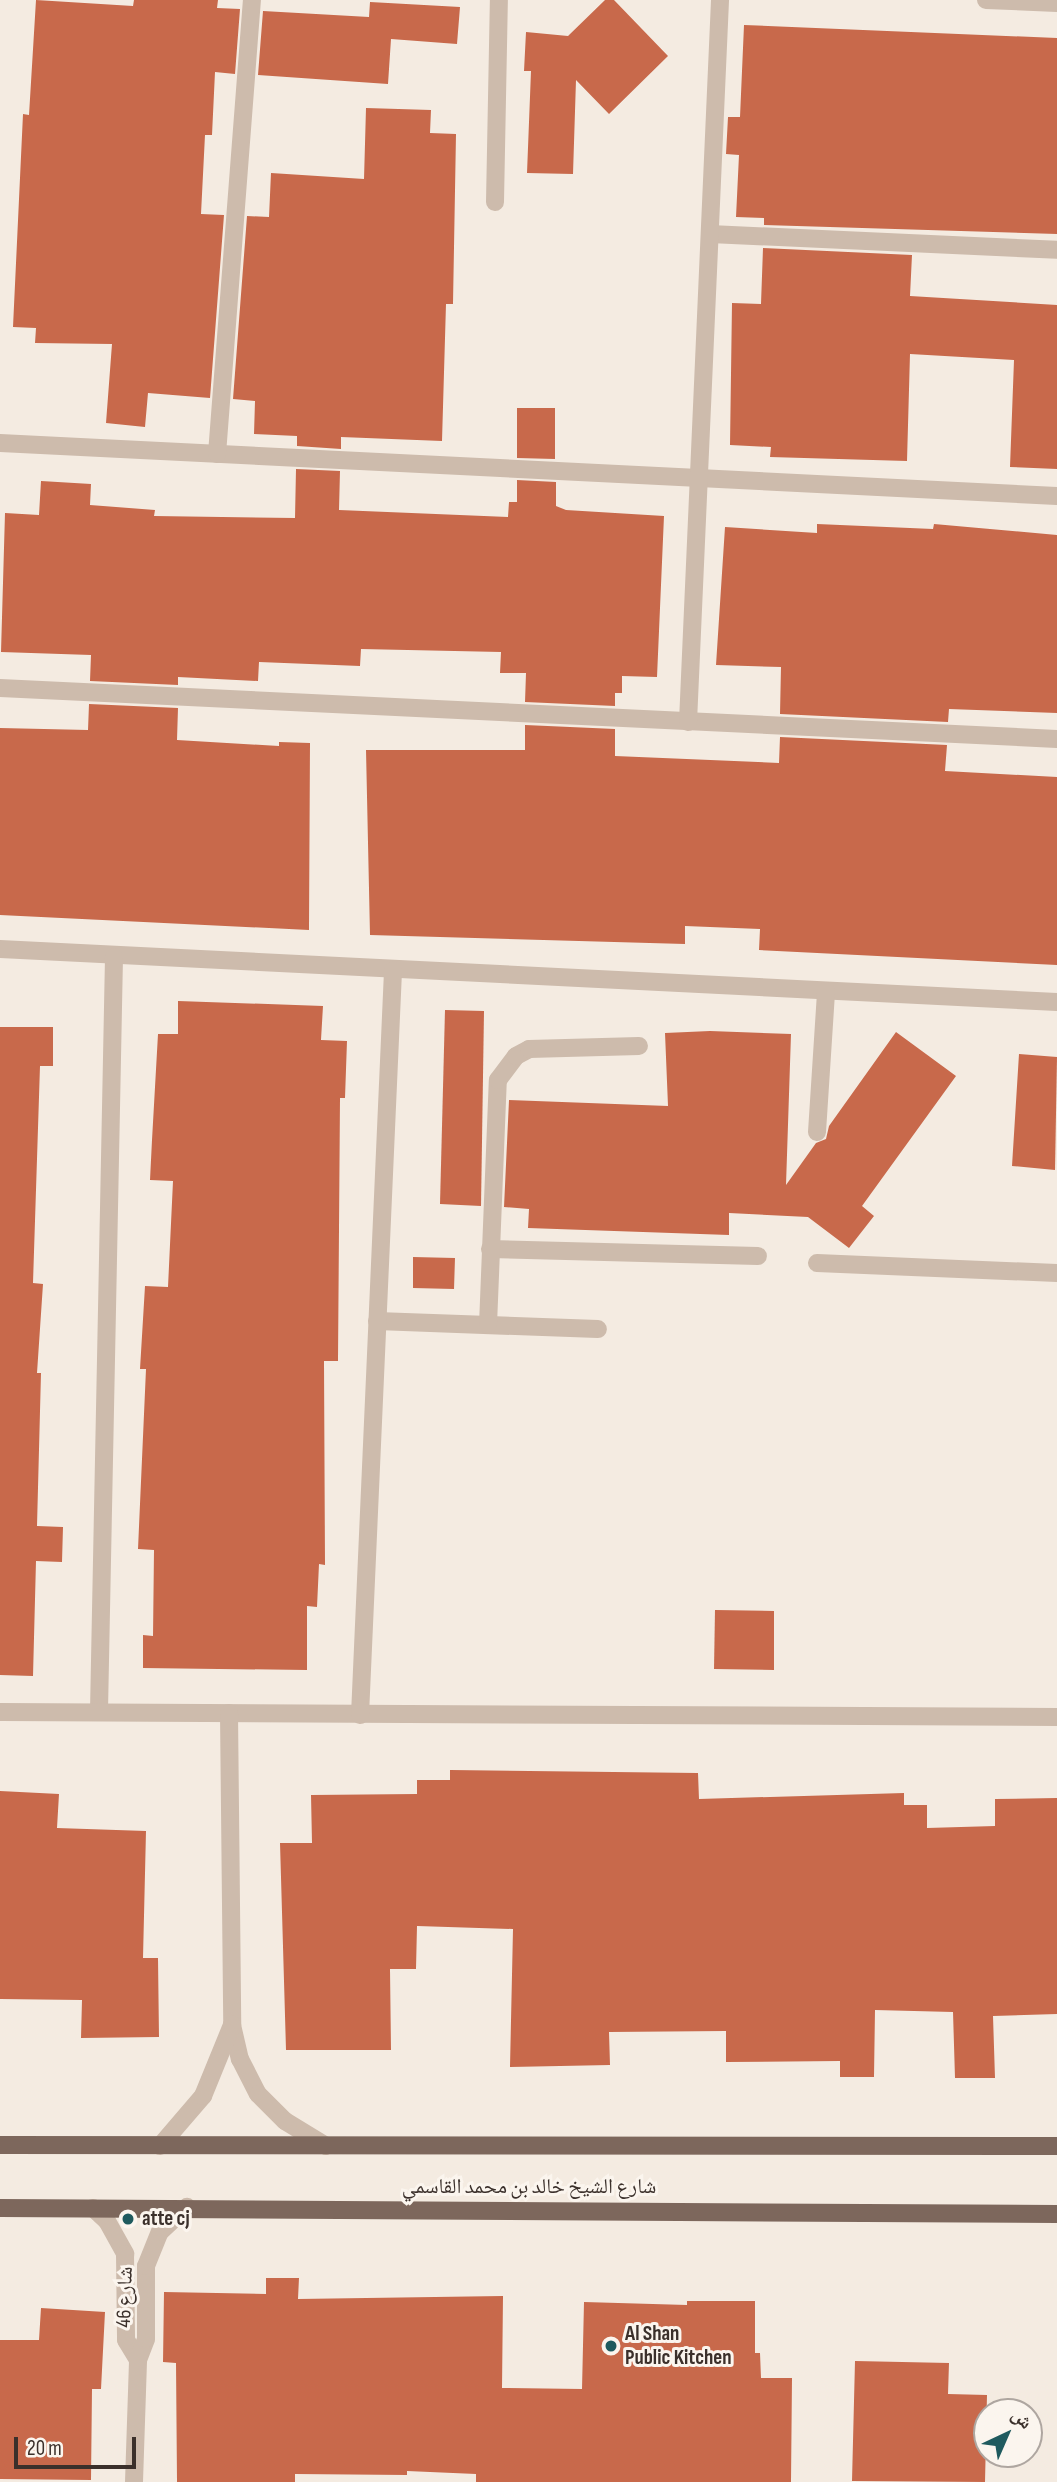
<!DOCTYPE html>
<meta charset="utf-8">
<style>
body{margin:0}
#map{position:relative;width:1057px;height:2482px;overflow:hidden;background:#f4ebe1;font-family:"Sofia Sans Condensed","Noto Naskh Arabic",sans-serif}
div>[style]{position:absolute}
[style*='--x']{left:calc(var(--x)*1px);top:calc(var(--y)*1px);width:calc(var(--w)*1px);rotate:calc(var(--a)*1deg)}
.building>*{inset:0;background:#c8694b}
.minor>*{height:18px;margin:-9px;padding:0 9px;transform-origin:9px;border-radius:9px;background:#cdbbac}
.major>*{height:18px;margin:-9px;padding:0 9px;transform-origin:9px;border-radius:9px;background:#7d675c}
.dots>*{width:19px;height:19px;translate:-50% -50%;box-sizing:border-box;border:4px solid #fbf5ee;border-radius:50%}
span{translate:-50% -50%;white-space:nowrap;text-align:center;line-height:1.15;-webkit-text-stroke:6px #fbf5ee;paint-order:stroke}
.street-label{font-size:21px;color:#3b302b}
.poi-label{font-size:21px;color:#3b302b;font-weight:700}
.left{translate:0 -50%;text-align:left}
.north{position:absolute;left:973px;top:2398px;width:70px;height:70px;box-sizing:border-box;background:#fbf5ee;border:2px solid #aea6a0;border-radius:50%;rotate:44deg;font-size:19px;font-weight:700;line-height:28px;text-align:center;color:#3b302b}
.north::after{content:'';display:block;margin:auto;width:24px;height:32px;background:#1f5a5e;clip-path:polygon(50% 0,100% 100%,50% 72%,0 100%)}
.scale{position:absolute;left:14px;top:2437px;width:122px;height:32px;box-sizing:border-box;border:4px solid #3b302b;border-top:0;padding-left:9px;font-size:21px;line-height:24px;white-space:nowrap;color:#3b302b;-webkit-text-stroke:5px #fbf5ee;paint-order:stroke}
</style>
<div id="map">
<div class="building">
<i style="clip-path:polygon(36px 0,133px 6px,134px 0,218px 0,217px 8px,240px 9px,235px 74px,215px 72px,212px 135px,205px 135px,201px 214px,224px 215px,210px 398px,148px 393px,145px 427px,106px 423px,112px 344px,35px 343px,36px 328px,13px 327px,23px 114px,29px 115px)"></i>
<i style="clip-path:polygon(605px 0,614px 0,668px 56px,609px 114px,576px 80px,573px 174px,527px 173px,531px 71px,524px 71px,526px 32px,568px 36px)"></i>
<i style="clip-path:polygon(370px 2px,460px 7px,457px 44px,391px 39px,388px 84px,258px 75px,263px 11px,369px 17px)"></i>
<i style="clip-path:polygon(744px 25px,1057px 38px,1057px 234px,764px 225px,764px 218px,736px 217px,739px 155px,726px 154px,728px 117px,740px 117px)"></i>
<i style="clip-path:polygon(366px 108px,431px 110px,430px 133px,456px 134px,453px 304px,446px 304px,442px 441px,341px 437px,341px 449px,297px 446px,297px 436px,254px 434px,255px 401px,233px 399px,247px 216px,269px 217px,271px 173px,364px 179px)"></i>
<i style="clip-path:polygon(763px 248px,912px 255px,910px 296px,1057px 305px,1057px 469px,1010px 467px,1014px 360px,910px 354px,907px 461px,770px 457px,771px 447px,730px 445px,732px 303px,761px 304px)"></i>
<i style="clip-path:polygon(517px 408px,555px 408px,555px 459px,517px 458px)"></i>
<i style="clip-path:polygon(296px 469px,340px 471px,339px 510px,508px 517px,509px 502px,517px 502px,517px 480px,556px 482px,556px 506px,566px 510px,664px 516px,657px 677px,622px 676px,622px 693px,615px 693px,615px 706px,525px 702px,526px 673px,500px 673px,501px 652px,361px 649px,360px 666px,259px 662px,258px 681px,178px 677px,178px 685px,90px 681px,91px 655px,1px 652px,5px 513px,39px 515px,41px 481px,91px 484px,90px 505px,155px 510px,154px 516px,295px 518px)"></i>
<i style="clip-path:polygon(817px 524px,933px 529px,934px 524px,1057px 535px,1057px 713px,949px 709px,948px 722px,780px 714px,781px 667px,716px 665px,725px 527px,817px 533px)"></i>
<i style="clip-path:polygon(89px 704px,178px 708px,177px 740px,279px 746px,279px 742px,310px 743px,309px 930px,0 915px,0 728px,88px 730px)"></i>
<i style="clip-path:polygon(525px 725px,615px 729px,615px 756px,779px 763px,780px 737px,947px 745px,945px 771px,1057px 777px,1057px 965px,759px 950px,760px 929px,685px 926px,685px 944px,370px 935px,366px 750px,525px 750px)"></i>
<i style="clip-path:polygon(178px 1001px,323px 1006px,321px 1040px,347px 1041px,345px 1098px,340px 1098px,338px 1361px,324px 1361px,325px 1565px,319px 1564px,317px 1607px,307px 1606px,307px 1670px,143px 1668px,143px 1635px,153px 1636px,154px 1550px,138px 1549px,146px 1369px,140px 1369px,145px 1286px,168px 1287px,173px 1181px,150px 1180px,152px 1140px,158px 1034px,178px 1034px)"></i>
<i style="clip-path:polygon(445px 1010px,484px 1011px,481px 1206px,440px 1204px)"></i>
<i style="clip-path:polygon(0 1027px,53px 1027px,53px 1066px,40px 1066px,33px 1283px,43px 1284px,37px 1373px,41px 1373px,37px 1526px,63px 1527px,62px 1562px,36px 1561px,33px 1676px,0 1675px)"></i>
<i style="clip-path:polygon(710px 1031px,791px 1034px,786px 1185px,816px 1143px,826px 1139px,829px 1126px,896px 1032px,956px 1076px,862px 1206px,874px 1216px,849px 1248px,808px 1217px,729px 1213px,729px 1235px,528px 1228px,529px 1209px,504px 1207px,509px 1100px,668px 1106px,665px 1033px)"></i>
<i style="clip-path:polygon(1019px 1054px,1057px 1057px,1055px 1170px,1012px 1166px)"></i>
<i style="clip-path:polygon(413px 1257px,455px 1258px,454px 1289px,413px 1288px)"></i>
<i style="clip-path:polygon(715px 1610px,774px 1611px,774px 1670px,714px 1669px)"></i>
<i style="clip-path:polygon(450px 1770px,698px 1773px,699px 1799px,904px 1793px,904px 1805px,927px 1805px,927px 1828px,995px 1826px,995px 1799px,1057px 1798px,1057px 2014px,993px 2016px,995px 2078px,955px 2078px,953px 2012px,875px 2010px,874px 2077px,840px 2077px,840px 2061px,726px 2062px,726px 2031px,609px 2032px,610px 2065px,510px 2067px,513px 1929px,417px 1926px,416px 1969px,390px 1969px,391px 2050px,286px 2050px,280px 1843px,312px 1843px,311px 1795px,417px 1794px,417px 1780px,450px 1780px)"></i>
<i style="clip-path:polygon(0 1791px,59px 1794px,57px 1828px,146px 1831px,143px 1958px,158px 1958px,159px 2037px,81px 2038px,82px 2000px,0 1999px)"></i>
<i style="clip-path:polygon(266px 2278px,299px 2278px,298px 2299px,503px 2296px,502px 2388px,582px 2389px,584px 2302px,687px 2305px,687px 2301px,755px 2301px,755px 2353px,760px 2353px,761px 2378px,792px 2378px,791px 2482px,476px 2482px,476px 2474px,407px 2471px,407px 2475px,295px 2474px,295px 2482px,177px 2482px,176px 2363px,163px 2362px,164px 2292px,266px 2294px)"></i>
<i style="clip-path:polygon(41px 2308px,105px 2312px,101px 2389px,92px 2389px,91px 2480px,0 2479px,0 2340px,39px 2340px)"></i>
<i style="clip-path:polygon(855px 2361px,949px 2363px,948px 2394px,987px 2395px,985px 2482px,852px 2481px)"></i>
</div>
<div class="minor">
<i style="--x:986;--y:0;--w:71;--a:2.4"></i>
<i style="--x:495;--y:202;--w:202;--a:-88.9"></i>
<i style="--x:710;--y:234;--w:347;--a:2.6"></i>
<i style="--x:0;--y:443;--w:1058;--a:2.87"></i>
<i style="--x:217;--y:454;--w:455;--a:-85.6"></i>
<i style="--x:0;--y:688;--w:1058;--a:2.76"></i>
<i style="--x:688;--y:722;--w:723;--a:-87.46"></i>
<i style="--x:0;--y:949;--w:1058;--a:2.87"></i>
<i style="--x:817;--y:1132;--w:141;--a:-86.3"></i>
<i style="--x:490;--y:1249;--w:268;--a:1.5"></i>
<i style="--x:817;--y:1263;--w:240;--a:2.4"></i>
<i style="--x:377;--y:1321;--w:221;--a:2.1"></i>
<i style="--x:488;--y:1325;--w:245;--a:-87.7"></i>
<i style="--x:498;--y:1080;--w:30;--a:-53"></i>
<i style="--x:516;--y:1056;--w:15;--a:-28"></i>
<i style="--x:529;--y:1049;--w:110;--a:-1.6"></i>
<i style="--x:99;--y:1711;--w:754;--a:-88.86"></i>
<i style="--x:0;--y:1712;--w:1057;--a:0.27"></i>
<i style="--x:229;--y:1713;--w:312;--a:89.4"></i>
<i style="--x:232;--y:2025;--w:35;--a:77"></i>
<i style="--x:240;--y:2059;--w:39;--a:63"></i>
<i style="--x:258;--y:2094;--w:38;--a:45"></i>
<i style="--x:285;--y:2121;--w:48;--a:31.4"></i>
<i style="--x:360;--y:1715;--w:745;--a:-87.46"></i>
<i style="--x:160;--y:2146;--w:66;--a:-49.3"></i>
<i style="--x:203;--y:2096;--w:77;--a:-67.8"></i>
<i style="--x:93;--y:2208;--w:19;--a:43"></i>
<i style="--x:107;--y:2221;--w:38;--a:61"></i>
<i style="--x:125;--y:2254;--w:86;--a:89.3"></i>
<i style="--x:126;--y:2340;--w:23;--a:59"></i>
<i style="--x:134;--y:2482;--w:122;--a:-88.1"></i>
<i style="--x:138;--y:2360;--w:22;--a:-69"></i>
<i style="--x:146;--y:2339;--w:73;--a:-90"></i>
<i style="--x:146;--y:2266;--w:37;--a:-68"></i>
<i style="--x:160;--y:2232;--w:37;--a:-43"></i>
</div>
<div class="major">
<i style="--x:0;--y:2145;--w:1057;--a:0.05"></i>
<i style="--x:0;--y:2208;--w:1057;--a:0.33"></i>
</div>
<div class="dots">
<i style="left:128px;top:2219px;background:#1f5a5e"></i>
<i style="left:611px;top:2346px;background:#1f5a5e"></i>
</div>
<div class="street-label">
<span style="left:529px;top:2187px">شارع الشيخ خالد بن محمد القاسمي</span>
<span style="left:125px;top:2297px;rotate:-88deg">شارع 46</span>
</div>
<div class="poi-label">
<span class="left" style="left:142px;top:2219px">atte cj</span>
<span class="left" style="left:625px;top:2346px">Al Shan<br>Public Kitchen</span>
</div>
<div class="north">ش</div>
<div class="scale">20 m</div>
</div>
